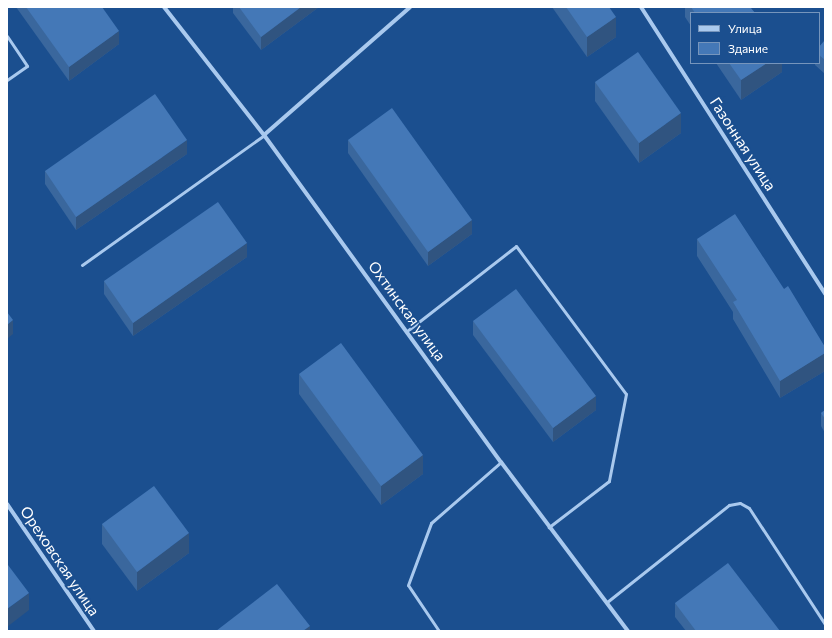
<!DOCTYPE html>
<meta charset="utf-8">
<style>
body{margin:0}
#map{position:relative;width:832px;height:638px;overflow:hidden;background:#1b4f8f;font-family:Commissioner,sans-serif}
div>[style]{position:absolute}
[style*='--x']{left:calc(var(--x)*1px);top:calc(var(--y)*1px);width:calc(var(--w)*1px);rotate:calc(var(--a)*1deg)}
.service>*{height:3px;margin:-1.5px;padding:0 1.5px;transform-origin:1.5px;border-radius:1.5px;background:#a9c9ee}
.minor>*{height:4px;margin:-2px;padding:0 2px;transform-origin:2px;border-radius:2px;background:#a9c9ee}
.wall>*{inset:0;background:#3a679d}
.shaded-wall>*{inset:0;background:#305480}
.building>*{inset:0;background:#4478b7}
span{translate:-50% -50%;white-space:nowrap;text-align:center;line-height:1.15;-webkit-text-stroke:3.5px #1b4f8f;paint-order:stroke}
.street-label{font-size:15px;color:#fff}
.frame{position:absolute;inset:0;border:8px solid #fff;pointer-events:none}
.legend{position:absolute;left:690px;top:12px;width:130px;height:52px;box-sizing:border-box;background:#1b4f8f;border:1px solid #7695bc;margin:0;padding:5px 7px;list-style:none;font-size:12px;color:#fff}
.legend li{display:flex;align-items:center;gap:8px;height:20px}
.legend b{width:20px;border:1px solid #7695bc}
</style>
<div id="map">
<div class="service">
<i style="--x:7;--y:36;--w:36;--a:56"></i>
<i style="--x:27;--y:66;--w:24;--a:145"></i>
<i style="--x:82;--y:265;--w:224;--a:-35.5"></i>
<i style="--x:407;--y:331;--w:138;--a:-37.9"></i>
<i style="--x:516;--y:246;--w:184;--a:53.4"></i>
<i style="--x:626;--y:394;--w:89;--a:101.1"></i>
<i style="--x:609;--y:481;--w:76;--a:142.5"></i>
<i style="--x:607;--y:602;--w:156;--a:-38.5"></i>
<i style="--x:729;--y:505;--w:11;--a:-10"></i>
<i style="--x:740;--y:503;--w:10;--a:29"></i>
<i style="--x:749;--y:508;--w:139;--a:56.8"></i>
<i style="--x:439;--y:631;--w:55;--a:-124"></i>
<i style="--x:408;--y:585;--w:66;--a:-69.6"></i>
<i style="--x:431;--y:523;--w:93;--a:-41.1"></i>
</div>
<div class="minor">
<i style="--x:164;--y:7;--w:162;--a:52"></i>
<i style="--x:264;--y:135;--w:404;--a:54.1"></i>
<i style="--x:501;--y:462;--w:211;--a:53.1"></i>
<i style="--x:641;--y:7;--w:341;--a:57.3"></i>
<i style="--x:264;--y:135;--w:194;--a:-41.2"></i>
<i style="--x:7;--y:504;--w:154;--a:55.6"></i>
</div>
<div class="wall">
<i style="clip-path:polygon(16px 7px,102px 7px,119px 44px,69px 81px)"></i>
<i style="clip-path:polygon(233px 7px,319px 7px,261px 50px,233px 13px)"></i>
<i style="clip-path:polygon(552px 7px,609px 7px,616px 37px,587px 57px)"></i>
<i style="clip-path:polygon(685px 7px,750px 7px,755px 13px,691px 13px,691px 26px,685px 17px)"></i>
<i style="clip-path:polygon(825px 40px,825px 74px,815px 65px,815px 63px,819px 63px,819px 47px)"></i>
<i style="clip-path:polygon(716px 63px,782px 63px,782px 72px,741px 100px)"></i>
<i style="clip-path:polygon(595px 82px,681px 133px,639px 163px,595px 101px)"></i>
<i style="clip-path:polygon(348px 140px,472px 234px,428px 266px,348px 153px)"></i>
<i style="clip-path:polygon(187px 154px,76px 230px,45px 184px,45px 171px)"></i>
<i style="clip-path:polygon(697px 239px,784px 289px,825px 347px,825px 371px,780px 398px,733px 319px,733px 312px,697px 256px)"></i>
<i style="clip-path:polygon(247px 257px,133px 336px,104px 294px,104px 281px)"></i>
<i style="clip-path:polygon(473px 321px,596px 410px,553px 442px,473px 335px)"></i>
<i style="clip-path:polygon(299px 374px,423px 474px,381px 505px,299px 394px)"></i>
<i style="clip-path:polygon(825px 410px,825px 433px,821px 426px,821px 413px)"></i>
<i style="clip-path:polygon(102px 524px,189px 553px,137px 591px,102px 544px)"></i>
<i style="clip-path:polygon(675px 603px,780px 631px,686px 631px,675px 617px)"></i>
</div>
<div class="shaded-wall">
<i style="clip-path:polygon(301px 7px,319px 7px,261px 50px,261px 37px)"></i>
<i style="clip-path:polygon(616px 17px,616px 37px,587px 57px,587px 37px)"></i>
<i style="clip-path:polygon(119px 31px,119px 44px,69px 81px,69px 67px)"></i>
<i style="clip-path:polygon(767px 63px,782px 63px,782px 72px,741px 100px,741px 80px)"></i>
<i style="clip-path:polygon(681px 113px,681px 133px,639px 163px,639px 143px)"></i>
<i style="clip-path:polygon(187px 140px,187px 154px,76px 230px,76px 217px)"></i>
<i style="clip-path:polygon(472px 220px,472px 234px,428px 266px,428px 252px)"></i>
<i style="clip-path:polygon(247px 243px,247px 257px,133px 336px,133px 323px)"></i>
<i style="clip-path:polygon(13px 320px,13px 334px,7px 339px,7px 325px)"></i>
<i style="clip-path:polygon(825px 353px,825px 371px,780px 398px,780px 381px)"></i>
<i style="clip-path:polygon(596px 396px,596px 410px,553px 442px,553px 428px)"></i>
<i style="clip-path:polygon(423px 455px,423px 474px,381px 505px,381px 486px)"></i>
<i style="clip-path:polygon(189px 533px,189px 553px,137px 591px,137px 572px)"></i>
<i style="clip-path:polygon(29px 593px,29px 610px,7px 627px,7px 609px)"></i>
<i style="clip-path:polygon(310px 626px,310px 631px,303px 631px)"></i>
</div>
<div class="building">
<i style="clip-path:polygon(26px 7px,102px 7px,119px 31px,69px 67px)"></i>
<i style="clip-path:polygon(239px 7px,301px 7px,261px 37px)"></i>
<i style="clip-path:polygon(566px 7px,609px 7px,616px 17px,587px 37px)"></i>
<i style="clip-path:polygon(691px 7px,750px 7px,755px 13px,695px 13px)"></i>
<i style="clip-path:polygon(825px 40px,825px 60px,819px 55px,819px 47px)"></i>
<i style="clip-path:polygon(638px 52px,681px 113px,639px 143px,595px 82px)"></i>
<i style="clip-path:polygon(729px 63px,767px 63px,741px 80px)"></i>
<i style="clip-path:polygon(155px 94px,187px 140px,76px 217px,45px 171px)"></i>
<i style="clip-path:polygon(392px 108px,472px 220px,428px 252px,348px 140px)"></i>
<i style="clip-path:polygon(218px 202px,247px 243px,133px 323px,104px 281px)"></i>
<i style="clip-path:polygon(735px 214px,784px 289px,788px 286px,825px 347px,825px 353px,780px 381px,733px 302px,737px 300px,697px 239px)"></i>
<i style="clip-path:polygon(516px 289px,596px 396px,553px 428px,473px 321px)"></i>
<i style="clip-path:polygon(7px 312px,13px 320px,7px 325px)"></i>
<i style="clip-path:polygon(341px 343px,423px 455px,381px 486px,299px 374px)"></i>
<i style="clip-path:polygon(825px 410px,825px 419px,821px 413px)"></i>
<i style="clip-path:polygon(154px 486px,189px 533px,137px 572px,102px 524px)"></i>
<i style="clip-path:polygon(728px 563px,780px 631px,696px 631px,675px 603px)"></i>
<i style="clip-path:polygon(8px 565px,29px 593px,7px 609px,7px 566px)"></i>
<i style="clip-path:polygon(277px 584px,310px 626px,303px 631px,216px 631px)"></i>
</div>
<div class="street-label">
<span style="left:743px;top:144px;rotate:57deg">Газонная улица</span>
<span style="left:407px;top:311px;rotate:54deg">Охтинская улица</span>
<span style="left:60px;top:561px;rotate:56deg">Ореховская улица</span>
</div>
<div class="frame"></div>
<ul class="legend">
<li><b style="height:5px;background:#a9c9ee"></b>Улица</li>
<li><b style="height:11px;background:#4478b7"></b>Здание</li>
</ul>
</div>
